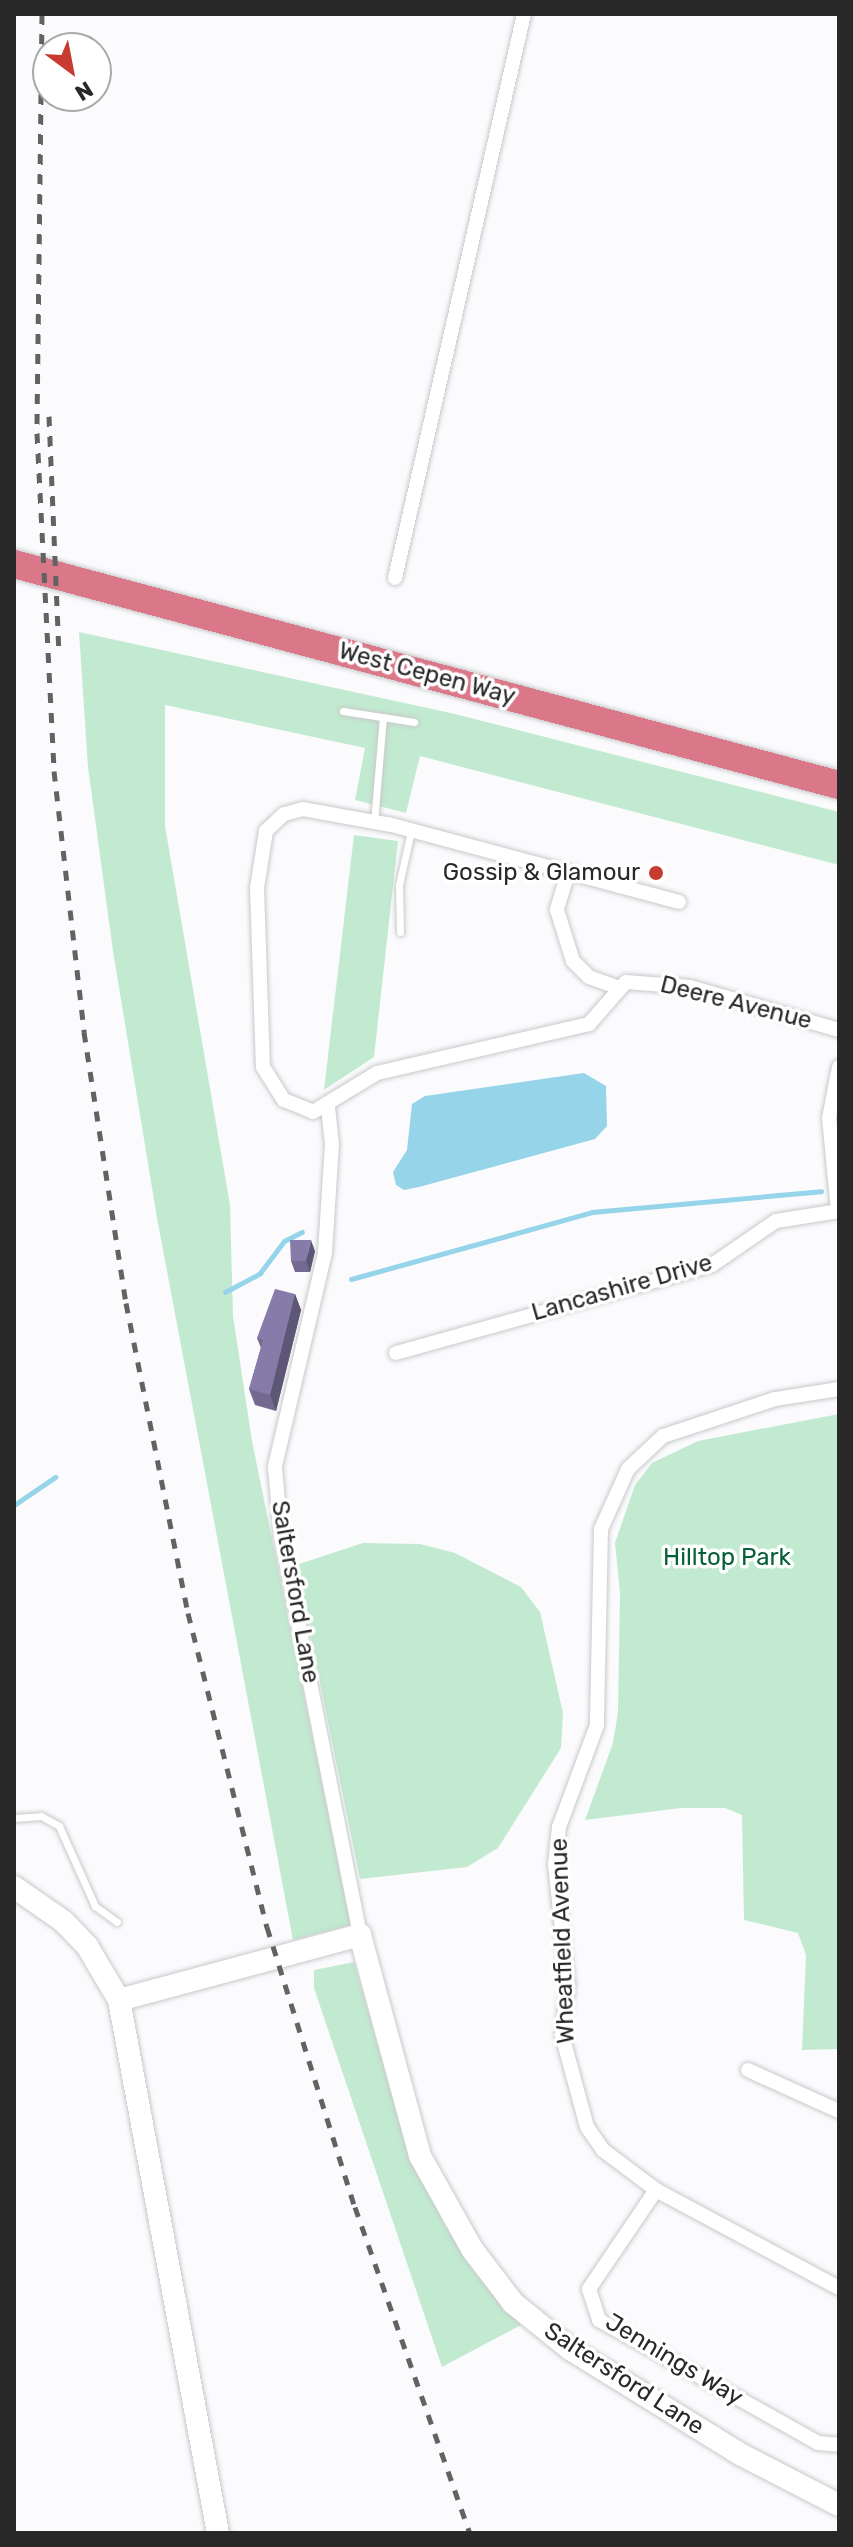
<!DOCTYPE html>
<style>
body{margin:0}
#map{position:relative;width:853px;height:2547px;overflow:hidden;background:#fbfbfd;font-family:Rubik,sans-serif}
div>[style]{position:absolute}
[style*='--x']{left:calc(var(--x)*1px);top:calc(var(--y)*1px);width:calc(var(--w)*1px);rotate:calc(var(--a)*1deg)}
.green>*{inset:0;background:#c2ead0}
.water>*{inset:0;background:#96d4ea}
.stream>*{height:5px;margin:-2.5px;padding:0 2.5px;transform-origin:2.5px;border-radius:2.5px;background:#96d4ea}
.roads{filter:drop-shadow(0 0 2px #c8c9cb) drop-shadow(0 0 2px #c8c9cb)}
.lane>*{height:7px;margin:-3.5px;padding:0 3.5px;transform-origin:3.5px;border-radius:3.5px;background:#fff}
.street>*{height:14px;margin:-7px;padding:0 7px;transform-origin:7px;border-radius:7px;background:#fff}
.secondary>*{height:22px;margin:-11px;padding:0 11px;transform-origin:11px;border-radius:11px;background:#fff}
.highway>*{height:28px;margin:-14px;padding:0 14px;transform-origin:14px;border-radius:14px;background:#da7788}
.rail>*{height:5px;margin-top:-2.5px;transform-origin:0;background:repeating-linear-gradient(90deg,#626263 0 10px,transparent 0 20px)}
.wall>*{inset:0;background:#746a91}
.shaded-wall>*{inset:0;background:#5e5676}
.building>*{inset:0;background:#877ba9}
.dots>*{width:22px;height:22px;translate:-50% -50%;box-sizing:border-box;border:4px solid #fff;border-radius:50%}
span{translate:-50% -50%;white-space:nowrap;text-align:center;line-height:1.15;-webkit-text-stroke:7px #fff;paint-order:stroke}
.street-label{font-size:24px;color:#282829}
.poi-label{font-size:24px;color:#282829}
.right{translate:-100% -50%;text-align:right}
.park-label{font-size:24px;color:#066039}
.frame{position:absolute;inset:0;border:16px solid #282829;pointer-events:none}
.north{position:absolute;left:32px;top:32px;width:80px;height:80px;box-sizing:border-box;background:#fff;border:2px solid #a9a9a9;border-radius:50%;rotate:148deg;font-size:22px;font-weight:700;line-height:32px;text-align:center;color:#282829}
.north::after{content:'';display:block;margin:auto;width:28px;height:36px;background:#c83b30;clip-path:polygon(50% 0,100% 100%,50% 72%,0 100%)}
</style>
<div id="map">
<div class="green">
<i style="clip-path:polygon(79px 632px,455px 714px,839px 812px,839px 865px,420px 756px,406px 813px,355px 800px,365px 748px,165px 705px,165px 826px,230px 1205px,233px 1316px,252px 1441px,351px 1925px,293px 1940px,157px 1218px,113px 951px,88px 767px)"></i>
<i style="clip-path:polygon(354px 835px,398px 841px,374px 1057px,324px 1090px)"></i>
<i style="clip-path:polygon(839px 1414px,839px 2049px,802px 2050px,806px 1955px,798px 1933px,744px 1920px,742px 1815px,725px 1808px,681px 1808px,585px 1820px,613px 1743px,618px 1712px,620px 1593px,615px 1543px,635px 1485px,652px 1463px,698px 1441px)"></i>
<i style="clip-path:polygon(363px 1543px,420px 1544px,455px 1553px,521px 1587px,540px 1612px,563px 1713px,561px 1748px,498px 1848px,467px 1867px,360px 1879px,296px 1565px)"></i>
<i style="clip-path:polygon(354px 1962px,398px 2117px,442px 2220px,471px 2268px,521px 2325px,442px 2367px,314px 1988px,314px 1970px)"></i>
</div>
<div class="water">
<i style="clip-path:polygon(584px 1073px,606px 1086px,607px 1126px,595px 1139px,419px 1187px,404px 1190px,396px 1185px,393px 1172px,407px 1150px,412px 1104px,425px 1096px)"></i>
</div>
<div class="stream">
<i style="--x:351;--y:1279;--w:250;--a:-15.5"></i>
<i style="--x:592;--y:1212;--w:230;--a:-5.2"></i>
<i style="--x:225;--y:1292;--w:40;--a:-28"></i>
<i style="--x:260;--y:1273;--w:40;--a:-53"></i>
<i style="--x:284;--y:1241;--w:20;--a:-27"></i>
<i style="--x:14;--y:1505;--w:50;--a:-34.3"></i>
</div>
<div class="roads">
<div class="lane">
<i style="--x:343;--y:711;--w:72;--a:8.8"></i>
<i style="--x:374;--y:822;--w:105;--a:-85.1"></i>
<i style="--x:400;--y:932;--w:47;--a:-91.2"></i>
<i style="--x:399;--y:885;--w:55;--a:-77.5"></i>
<i style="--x:14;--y:1818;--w:27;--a:-4"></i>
<i style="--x:41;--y:1816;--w:21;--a:29"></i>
<i style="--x:59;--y:1826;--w:88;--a:65.8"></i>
<i style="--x:95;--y:1906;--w:27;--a:36"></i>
</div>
<div class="street">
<i style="--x:395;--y:578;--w:579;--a:-77.12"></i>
<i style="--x:568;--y:873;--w:39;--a:107"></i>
<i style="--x:557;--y:910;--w:53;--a:72.6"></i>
<i style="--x:573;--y:961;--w:23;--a:45"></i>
<i style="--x:589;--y:977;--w:30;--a:20"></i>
<i style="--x:679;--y:902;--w:298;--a:-165"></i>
<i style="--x:391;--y:825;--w:89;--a:-169.7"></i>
<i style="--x:303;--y:809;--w:20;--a:165"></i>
<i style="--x:284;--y:814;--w:25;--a:137"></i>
<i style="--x:266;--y:831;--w:58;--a:99"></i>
<i style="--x:257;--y:888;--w:179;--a:88.1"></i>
<i style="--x:263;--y:1067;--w:39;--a:58"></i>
<i style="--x:284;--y:1100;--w:31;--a:22"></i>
<i style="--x:313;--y:1112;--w:75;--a:-31.4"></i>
<i style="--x:377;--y:1073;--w:218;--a:-13"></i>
<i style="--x:589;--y:1024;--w:56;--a:-48.6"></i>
<i style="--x:626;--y:982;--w:64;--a:4.5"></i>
<i style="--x:690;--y:987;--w:155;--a:16.1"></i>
<i style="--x:328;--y:1107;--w:37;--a:84"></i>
<i style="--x:332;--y:1144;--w:109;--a:93.7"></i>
<i style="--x:325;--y:1253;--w:220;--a:103.2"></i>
<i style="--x:275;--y:1467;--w:69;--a:85"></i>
<i style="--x:281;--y:1536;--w:407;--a:78.8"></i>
<i style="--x:838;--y:1211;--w:93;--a:-95.5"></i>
<i style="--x:829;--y:1118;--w:52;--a:-78.9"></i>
<i style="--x:396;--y:1353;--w:328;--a:-15.6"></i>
<i style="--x:712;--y:1265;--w:78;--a:-34.5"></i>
<i style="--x:776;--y:1221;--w:64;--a:-9"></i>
<i style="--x:839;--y:1389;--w:65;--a:171.1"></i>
<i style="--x:775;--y:1399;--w:118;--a:161.7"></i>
<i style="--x:663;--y:1436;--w:48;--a:136.7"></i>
<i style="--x:628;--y:1469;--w:66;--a:114.2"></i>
<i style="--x:601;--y:1529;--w:196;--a:91.2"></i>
<i style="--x:597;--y:1725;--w:109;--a:110.4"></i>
<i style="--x:559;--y:1827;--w:37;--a:96"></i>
<i style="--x:555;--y:1864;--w:122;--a:83.9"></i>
<i style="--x:568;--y:1985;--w:50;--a:96.8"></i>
<i style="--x:562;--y:2035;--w:95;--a:74.8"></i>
<i style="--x:587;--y:2127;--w:28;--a:55"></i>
<i style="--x:603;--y:2150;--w:66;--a:37"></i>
<i style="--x:656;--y:2190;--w:208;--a:28.2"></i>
<i style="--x:748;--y:2070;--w:100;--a:24.3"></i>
<i style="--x:656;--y:2190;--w:120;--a:124.1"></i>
<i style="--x:589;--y:2289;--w:33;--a:72"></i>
<i style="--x:599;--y:2320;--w:251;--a:29.3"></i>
<i style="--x:818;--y:2443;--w:21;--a:5"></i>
</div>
<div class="secondary">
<i style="--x:14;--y:1887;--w:60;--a:34.8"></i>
<i style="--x:63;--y:1921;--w:35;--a:46"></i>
<i style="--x:87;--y:1946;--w:63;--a:59.3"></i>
<i style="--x:119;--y:2000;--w:542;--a:79.48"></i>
<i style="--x:119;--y:2000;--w:250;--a:-15.1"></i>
<i style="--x:360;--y:1935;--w:229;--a:74.8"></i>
<i style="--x:420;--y:2156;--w:107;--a:60.8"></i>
<i style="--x:472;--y:2249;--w:68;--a:52.8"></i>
<i style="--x:513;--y:2303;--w:73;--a:38.9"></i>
<i style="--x:570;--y:2349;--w:200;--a:31.7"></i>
<i style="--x:740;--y:2454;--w:111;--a:27.3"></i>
</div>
<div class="highway">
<i style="--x:14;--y:564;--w:854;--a:15"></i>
</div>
</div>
<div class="rail">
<i style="--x:42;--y:14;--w:419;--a:90.7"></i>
<i style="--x:37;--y:433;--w:338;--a:87.1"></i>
<i style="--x:54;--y:771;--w:263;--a:83.4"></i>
<i style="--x:84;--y:1032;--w:274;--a:81.2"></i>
<i style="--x:126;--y:1303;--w:316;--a:78.7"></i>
<i style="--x:188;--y:1613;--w:324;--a:75.9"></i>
<i style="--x:267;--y:1927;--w:294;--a:72.6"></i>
<i style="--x:355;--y:2207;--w:346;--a:70.6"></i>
<i style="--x:49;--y:416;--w:236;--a:87.6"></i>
</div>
<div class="wall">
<i style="clip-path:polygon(315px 1251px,310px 1272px,295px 1272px,291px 1261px)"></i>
<i style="clip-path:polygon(295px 1294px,301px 1310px,276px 1411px,255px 1405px,249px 1389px,261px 1348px,257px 1338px)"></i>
</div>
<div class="shaded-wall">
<i style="clip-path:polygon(311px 1240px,315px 1251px,310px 1272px,306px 1261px)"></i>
<i style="clip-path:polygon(295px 1294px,301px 1310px,276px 1411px,270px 1395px)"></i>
</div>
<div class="building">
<i style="clip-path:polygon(290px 1240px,311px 1240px,306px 1261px,291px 1261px)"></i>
<i style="clip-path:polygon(275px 1289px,295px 1294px,270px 1395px,249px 1389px,263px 1340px,257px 1338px)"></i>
</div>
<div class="dots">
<i style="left:656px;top:873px;background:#c83b30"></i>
</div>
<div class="street-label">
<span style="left:427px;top:674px;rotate:15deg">West Cepen Way</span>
<span style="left:736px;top:1003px;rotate:14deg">Deere Avenue</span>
<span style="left:622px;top:1288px;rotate:-16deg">Lancashire Drive</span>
<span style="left:295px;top:1592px;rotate:80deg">Saltersford Lane</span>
<span style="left:563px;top:1941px;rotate:-92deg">Wheatfield Avenue</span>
<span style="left:674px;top:2360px;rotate:31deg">Jennings Way</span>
<span style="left:624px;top:2379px;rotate:33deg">Saltersford Lane</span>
</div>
<div class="poi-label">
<span class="right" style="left:640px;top:873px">Gossip &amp; Glamour</span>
</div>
<div class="park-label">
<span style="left:727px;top:1558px">Hilltop Park</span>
</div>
<div class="frame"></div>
<div class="north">N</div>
</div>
